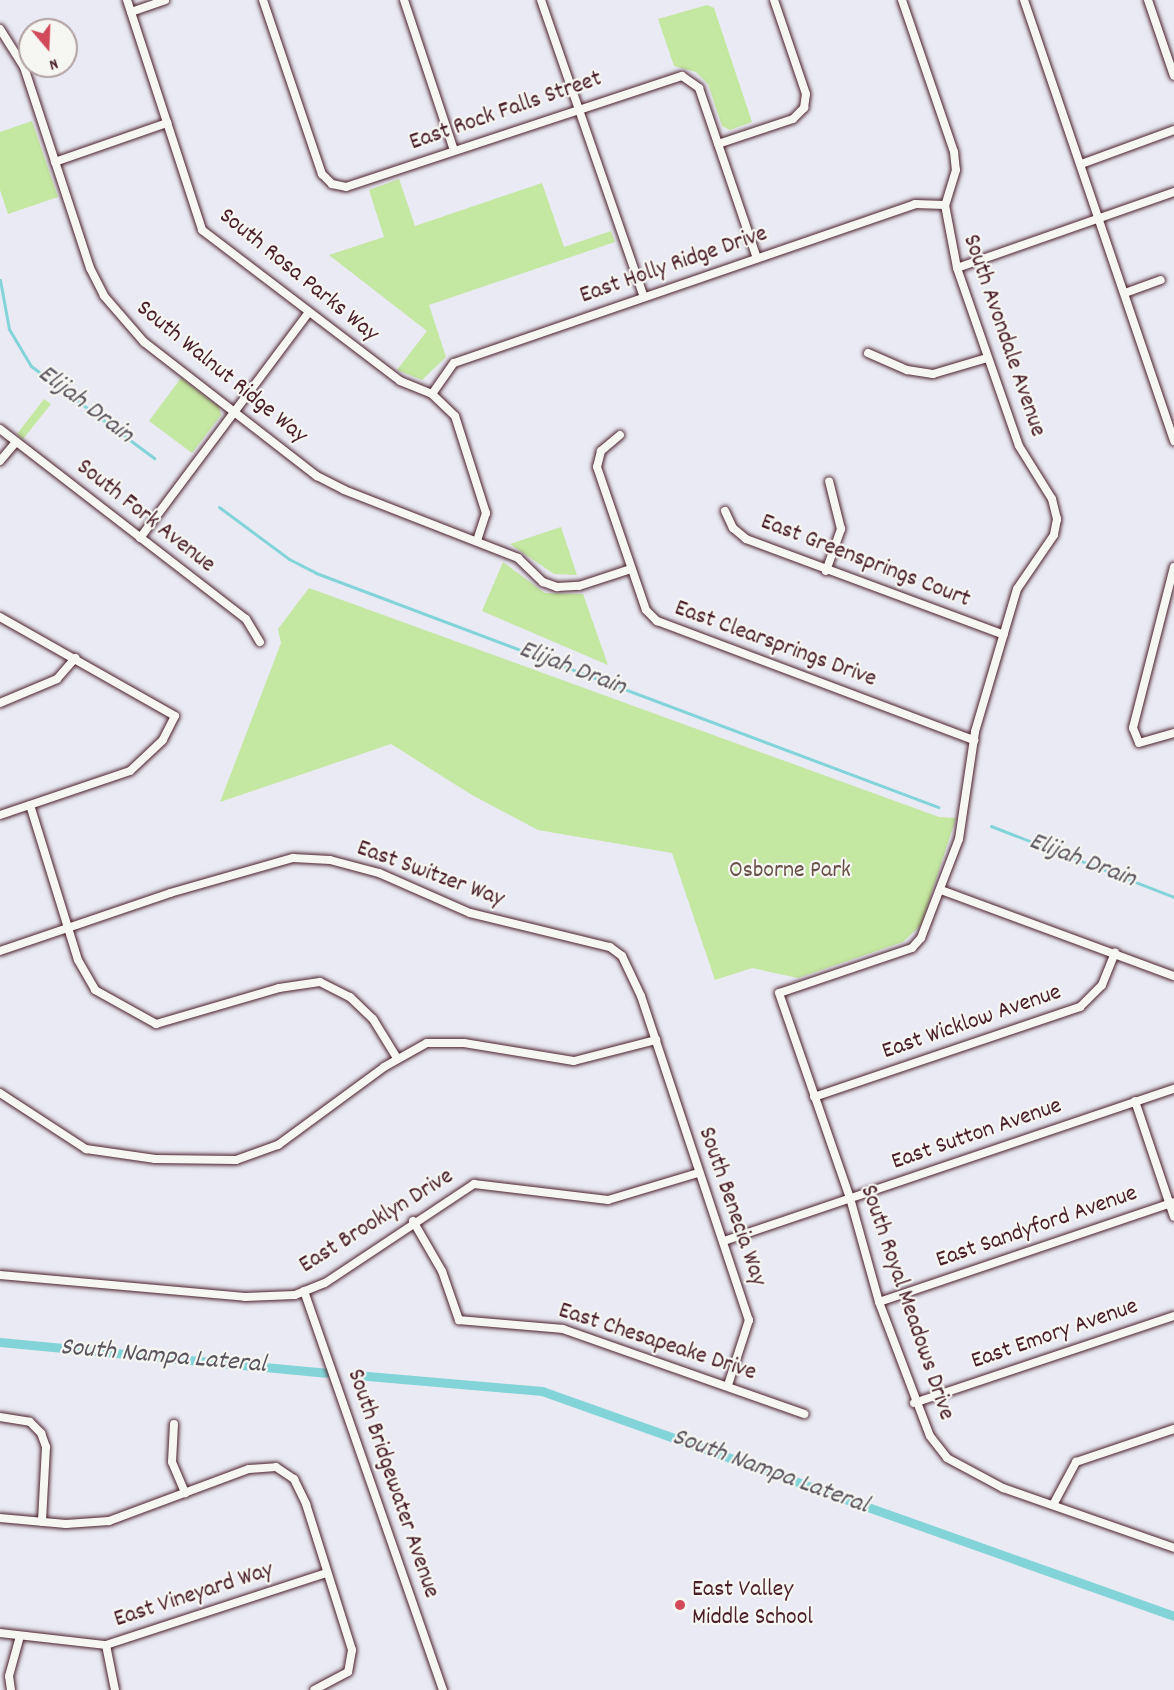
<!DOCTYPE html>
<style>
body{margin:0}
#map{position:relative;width:1174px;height:1690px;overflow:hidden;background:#e9eaf3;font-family:Dekko,sans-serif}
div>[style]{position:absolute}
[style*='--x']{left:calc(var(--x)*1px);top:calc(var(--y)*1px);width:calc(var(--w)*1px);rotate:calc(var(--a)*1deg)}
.green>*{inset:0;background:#c4e7a1}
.stream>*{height:3px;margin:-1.5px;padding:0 1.5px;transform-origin:1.5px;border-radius:1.5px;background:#82d4d8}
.canal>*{height:9px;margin:-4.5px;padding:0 4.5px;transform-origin:4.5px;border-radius:4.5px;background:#82d4d8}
.roads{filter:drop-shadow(0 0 2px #4a1f2b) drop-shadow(0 0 2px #4a1f2b)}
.minor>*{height:8px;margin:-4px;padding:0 4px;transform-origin:4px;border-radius:4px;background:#f6f6f2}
.dots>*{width:16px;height:16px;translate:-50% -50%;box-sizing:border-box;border:3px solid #f6f6f2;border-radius:50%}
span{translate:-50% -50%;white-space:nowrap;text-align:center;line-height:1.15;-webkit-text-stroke:4.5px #f6f6f2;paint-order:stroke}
.street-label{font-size:24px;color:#4a1f2b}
.park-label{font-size:24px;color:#685148}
.poi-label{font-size:24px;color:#4a1f2b}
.left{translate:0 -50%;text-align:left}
.water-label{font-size:26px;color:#5b555f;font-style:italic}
.north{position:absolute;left:18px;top:18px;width:60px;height:60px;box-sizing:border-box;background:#f6f6f2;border:2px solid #b1a0a2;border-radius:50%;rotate:161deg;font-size:16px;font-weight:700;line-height:24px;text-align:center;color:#4a1f2b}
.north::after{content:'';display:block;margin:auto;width:21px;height:27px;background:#d1495b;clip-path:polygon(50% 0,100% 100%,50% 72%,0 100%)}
</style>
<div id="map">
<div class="green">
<i style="clip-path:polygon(707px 5px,714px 8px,752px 122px,730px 130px,722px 126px,708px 84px,696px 72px,674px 66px,658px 19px)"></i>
<i style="clip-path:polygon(32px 121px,58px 197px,8px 214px,0 190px,0 132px)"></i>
<i style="clip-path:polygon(399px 179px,415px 226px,542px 183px,564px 247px,611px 231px,615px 242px,429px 305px,446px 357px,422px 380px,397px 370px,427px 331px,329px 255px,384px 237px,369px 190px)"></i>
<i style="clip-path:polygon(181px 378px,219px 407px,221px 415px,192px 453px,149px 421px)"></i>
<i style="clip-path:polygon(44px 399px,51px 404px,23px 439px,17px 434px)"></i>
<i style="clip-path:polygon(561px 527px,577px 575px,554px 574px,510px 544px)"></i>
<i style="clip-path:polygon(503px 562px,545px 593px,583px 594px,608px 665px,482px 611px)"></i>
<i style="clip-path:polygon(309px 588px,939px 817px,956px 818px,921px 925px,903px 942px,798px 978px,752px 968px,715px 980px,672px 853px,538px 830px,472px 795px,391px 744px,220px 802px,281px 643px,278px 629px)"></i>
</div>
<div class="stream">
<i style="--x:0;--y:280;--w:50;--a:79.6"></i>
<i style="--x:9;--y:329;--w:43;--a:59.3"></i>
<i style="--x:31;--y:366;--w:154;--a:36.8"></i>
<i style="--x:219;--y:507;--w:87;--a:36.6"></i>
<i style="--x:289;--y:559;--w:30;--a:27"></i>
<i style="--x:316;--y:573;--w:665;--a:20.62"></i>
<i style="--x:991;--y:826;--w:196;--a:21.2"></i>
</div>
<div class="canal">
<i style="--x:0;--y:1342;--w:327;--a:5.4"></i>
<i style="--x:356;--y:1375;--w:187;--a:4.9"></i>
<i style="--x:542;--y:1391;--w:671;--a:19.6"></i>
</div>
<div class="roads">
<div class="minor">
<i style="--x:127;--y:0;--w:242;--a:71.9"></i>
<i style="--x:202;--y:230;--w:249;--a:37.3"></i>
<i style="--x:400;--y:381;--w:35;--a:22"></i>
<i style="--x:432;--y:394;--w:32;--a:44"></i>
<i style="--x:455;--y:416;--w:102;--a:72.3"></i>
<i style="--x:486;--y:513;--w:29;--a:108"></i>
<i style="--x:263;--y:0;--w:184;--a:71.3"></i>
<i style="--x:322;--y:174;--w:14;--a:45"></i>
<i style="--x:332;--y:184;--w:14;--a:12"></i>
<i style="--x:346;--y:187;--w:354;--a:-18.3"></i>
<i style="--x:682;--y:76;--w:21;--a:35"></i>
<i style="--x:699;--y:88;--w:180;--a:71.2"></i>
<i style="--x:404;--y:0;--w:158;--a:71.6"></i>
<i style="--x:541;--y:0;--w:314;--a:70.9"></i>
<i style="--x:902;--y:0;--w:161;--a:71.1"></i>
<i style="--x:954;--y:152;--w:18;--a:84"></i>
<i style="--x:956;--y:170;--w:37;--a:107"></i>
<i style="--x:945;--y:205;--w:64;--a:79.2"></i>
<i style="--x:957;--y:268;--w:188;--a:70.8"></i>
<i style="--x:1019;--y:446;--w:62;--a:58.1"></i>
<i style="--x:1052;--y:499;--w:21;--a:76"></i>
<i style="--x:1057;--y:519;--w:16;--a:101"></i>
<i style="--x:1054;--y:535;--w:65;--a:124.4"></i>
<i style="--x:1017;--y:589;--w:149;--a:106.4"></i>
<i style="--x:975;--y:732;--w:108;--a:98.5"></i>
<i style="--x:959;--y:839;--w:106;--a:111"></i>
<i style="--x:921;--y:938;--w:13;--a:132"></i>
<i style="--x:912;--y:948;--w:140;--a:161.3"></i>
<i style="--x:779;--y:993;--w:217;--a:70.9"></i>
<i style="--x:850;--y:1198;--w:108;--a:74.4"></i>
<i style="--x:879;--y:1302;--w:143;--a:69.2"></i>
<i style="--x:930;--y:1436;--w:28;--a:52"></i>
<i style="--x:947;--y:1458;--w:64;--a:28.2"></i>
<i style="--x:1003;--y:1488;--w:181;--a:19.3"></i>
<i style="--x:1024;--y:0;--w:466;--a:71.2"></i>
<i style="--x:1148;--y:0;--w:80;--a:71.1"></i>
<i style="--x:131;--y:12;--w:36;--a:-19"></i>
<i style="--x:0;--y:29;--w:45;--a:57.7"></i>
<i style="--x:24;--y:67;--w:212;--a:71.8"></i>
<i style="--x:90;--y:268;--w:31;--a:63"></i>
<i style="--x:104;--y:296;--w:61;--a:49"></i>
<i style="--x:144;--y:342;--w:219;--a:37.8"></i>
<i style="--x:317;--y:476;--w:30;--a:27"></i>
<i style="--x:344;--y:490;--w:187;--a:21.3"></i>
<i style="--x:518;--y:558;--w:35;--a:44"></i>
<i style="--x:543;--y:582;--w:15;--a:20"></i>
<i style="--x:557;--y:587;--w:22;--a:-3"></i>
<i style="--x:579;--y:586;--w:55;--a:-18.1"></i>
<i style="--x:718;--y:144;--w:79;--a:-18.4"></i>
<i style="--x:793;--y:119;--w:16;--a:-45"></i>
<i style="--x:804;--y:108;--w:14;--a:-82"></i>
<i style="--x:806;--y:94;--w:99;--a:-108.8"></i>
<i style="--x:55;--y:162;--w:119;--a:-19.2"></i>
<i style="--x:1084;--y:163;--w:96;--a:-20.1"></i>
<i style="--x:957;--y:268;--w:230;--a:-19.3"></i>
<i style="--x:1125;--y:293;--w:38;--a:-20"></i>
<i style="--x:868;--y:353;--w:43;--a:23.6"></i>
<i style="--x:907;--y:370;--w:26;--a:9"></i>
<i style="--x:933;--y:374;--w:56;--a:-16.5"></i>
<i style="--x:432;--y:394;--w:38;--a:-55"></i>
<i style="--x:454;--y:363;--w:488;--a:-19"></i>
<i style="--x:915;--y:204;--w:30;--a:2"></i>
<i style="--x:0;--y:429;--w:311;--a:37.7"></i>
<i style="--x:246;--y:619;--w:27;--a:59"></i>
<i style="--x:620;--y:435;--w:25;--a:140"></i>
<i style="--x:601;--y:451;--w:16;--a:104"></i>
<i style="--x:597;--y:467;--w:151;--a:71.1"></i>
<i style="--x:646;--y:610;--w:16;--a:45"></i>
<i style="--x:657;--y:621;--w:339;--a:20.6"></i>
<i style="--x:0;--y:461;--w:25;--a:-50"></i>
<i style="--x:725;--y:511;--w:19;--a:65"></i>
<i style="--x:733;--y:528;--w:17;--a:40"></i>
<i style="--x:746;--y:539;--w:275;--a:20.4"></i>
<i style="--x:140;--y:538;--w:282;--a:-53.2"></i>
<i style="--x:1174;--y:567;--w:166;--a:104.3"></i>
<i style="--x:1133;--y:728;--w:16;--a:68"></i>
<i style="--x:1139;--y:743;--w:36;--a:-16"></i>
<i style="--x:826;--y:571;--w:45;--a:-70.3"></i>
<i style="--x:841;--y:529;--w:49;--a:-104"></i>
<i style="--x:0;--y:617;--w:201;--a:29.5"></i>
<i style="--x:175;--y:716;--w:27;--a:117"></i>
<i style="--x:163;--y:740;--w:45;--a:136.8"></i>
<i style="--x:130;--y:771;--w:137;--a:161.3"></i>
<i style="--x:0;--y:703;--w:62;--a:-22.8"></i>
<i style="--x:57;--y:679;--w:28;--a:-49"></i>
<i style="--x:30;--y:805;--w:162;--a:72.8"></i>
<i style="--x:78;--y:960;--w:34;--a:60"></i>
<i style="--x:95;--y:990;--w:70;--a:29.1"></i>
<i style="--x:156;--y:1024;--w:128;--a:-16.3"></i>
<i style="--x:279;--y:988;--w:41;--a:-8.3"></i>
<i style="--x:320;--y:982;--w:34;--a:27"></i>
<i style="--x:350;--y:997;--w:32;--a:44"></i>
<i style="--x:373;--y:1019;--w:46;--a:58.4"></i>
<i style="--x:941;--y:890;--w:248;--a:20.3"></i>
<i style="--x:0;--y:951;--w:180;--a:-18.8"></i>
<i style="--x:170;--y:893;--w:128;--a:-15.9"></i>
<i style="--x:293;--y:858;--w:37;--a:3"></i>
<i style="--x:330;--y:860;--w:51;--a:14.9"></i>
<i style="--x:379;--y:873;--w:99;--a:23.7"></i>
<i style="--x:470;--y:913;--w:144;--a:13.7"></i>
<i style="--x:610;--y:947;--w:15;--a:37"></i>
<i style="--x:622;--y:956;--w:44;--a:64.6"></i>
<i style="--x:641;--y:996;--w:342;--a:71.6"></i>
<i style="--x:749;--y:1320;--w:68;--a:107.9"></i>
<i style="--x:0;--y:1093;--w:103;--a:33.1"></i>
<i style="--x:86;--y:1149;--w:70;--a:8.2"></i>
<i style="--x:155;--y:1159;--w:81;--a:0.7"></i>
<i style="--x:236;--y:1160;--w:45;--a:-19.7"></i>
<i style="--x:278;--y:1145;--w:132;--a:-36.3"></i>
<i style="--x:384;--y:1067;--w:49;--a:-29.2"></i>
<i style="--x:427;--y:1043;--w:37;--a:0"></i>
<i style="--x:464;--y:1043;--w:111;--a:9.3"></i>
<i style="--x:574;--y:1061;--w:85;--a:-14.4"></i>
<i style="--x:814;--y:1097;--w:281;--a:-18.7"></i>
<i style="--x:1080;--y:1007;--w:31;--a:-45"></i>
<i style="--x:1102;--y:985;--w:35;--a:-68"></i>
<i style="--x:1135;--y:1101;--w:122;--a:71.4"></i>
<i style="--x:413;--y:1221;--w:58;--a:59.9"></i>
<i style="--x:442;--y:1271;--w:52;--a:70.9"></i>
<i style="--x:459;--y:1320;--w:104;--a:4.9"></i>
<i style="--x:563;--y:1329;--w:256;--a:19.4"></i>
<i style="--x:724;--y:1241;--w:475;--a:-18.7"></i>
<i style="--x:0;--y:1275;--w:246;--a:5.1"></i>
<i style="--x:245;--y:1297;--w:50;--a:-2.3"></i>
<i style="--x:295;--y:1295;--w:32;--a:-22"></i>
<i style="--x:325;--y:1283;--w:179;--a:-33.6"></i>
<i style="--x:474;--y:1184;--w:135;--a:6.8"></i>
<i style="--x:608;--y:1200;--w:94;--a:-16.7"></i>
<i style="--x:304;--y:1291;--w:423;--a:70.8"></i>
<i style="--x:879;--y:1302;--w:311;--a:-18.7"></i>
<i style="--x:914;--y:1403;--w:274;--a:-18.5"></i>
<i style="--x:0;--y:1417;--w:30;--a:9"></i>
<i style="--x:30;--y:1422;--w:16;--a:45"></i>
<i style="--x:41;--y:1433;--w:15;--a:70"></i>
<i style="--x:46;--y:1447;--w:75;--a:93.1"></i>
<i style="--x:174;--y:1424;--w:38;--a:93"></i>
<i style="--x:172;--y:1462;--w:34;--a:67"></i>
<i style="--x:1053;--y:1505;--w:49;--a:-61.9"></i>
<i style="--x:1076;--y:1462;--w:103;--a:-18.6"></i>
<i style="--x:0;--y:1518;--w:66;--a:5.2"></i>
<i style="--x:66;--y:1524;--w:43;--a:-4"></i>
<i style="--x:109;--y:1521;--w:149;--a:-20.4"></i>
<i style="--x:249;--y:1469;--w:27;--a:-4"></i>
<i style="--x:276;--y:1467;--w:22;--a:34"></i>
<i style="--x:294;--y:1479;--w:28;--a:64"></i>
<i style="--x:306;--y:1504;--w:153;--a:72.5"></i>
<i style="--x:352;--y:1650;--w:22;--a:100"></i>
<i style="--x:348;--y:1672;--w:38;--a:152"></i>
<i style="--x:0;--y:1633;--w:107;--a:6.5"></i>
<i style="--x:106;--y:1645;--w:231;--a:-18.1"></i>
<i style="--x:106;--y:1645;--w:46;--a:78.7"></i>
<i style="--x:11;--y:1690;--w:14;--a:-98"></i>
<i style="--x:9;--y:1676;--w:41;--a:-74.6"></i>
</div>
</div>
<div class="dots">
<i style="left:680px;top:1605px;background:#d1495b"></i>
</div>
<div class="street-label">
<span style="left:506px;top:112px;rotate:-19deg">East Rock Falls Street</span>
<span style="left:674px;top:266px;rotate:-19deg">East Holly Ridge Drive</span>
<span style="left:298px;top:276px;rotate:39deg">South Rosa Parks Way</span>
<span style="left:1003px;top:336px;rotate:71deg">South Avondale Avenue</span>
<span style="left:221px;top:373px;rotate:39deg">South Walnut Ridge Way</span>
<span style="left:145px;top:517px;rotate:38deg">South Fork Avenue</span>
<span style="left:865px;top:562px;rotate:21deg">East Greensprings Court</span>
<span style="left:775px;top:645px;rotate:20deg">East Clearsprings Drive</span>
<span style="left:430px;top:875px;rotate:20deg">East Switzer Way</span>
<span style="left:972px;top:1023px;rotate:-19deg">East Wicklow Avenue</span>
<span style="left:977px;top:1135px;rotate:-19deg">East Sutton Avenue</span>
<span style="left:731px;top:1207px;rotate:71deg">South Benecia Way</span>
<span style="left:377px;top:1222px;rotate:-32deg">East Brooklyn Drive</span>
<span style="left:1037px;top:1228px;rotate:-19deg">East Sandyford Avenue</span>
<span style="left:906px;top:1303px;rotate:71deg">South Royal Meadows Drive</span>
<span style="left:1055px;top:1335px;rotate:-19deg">East Emory Avenue</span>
<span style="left:657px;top:1343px;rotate:18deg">East Chesapeake Drive</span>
<span style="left:392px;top:1484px;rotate:71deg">South Bridgewater Avenue</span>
<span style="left:194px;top:1596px;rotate:-18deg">East Vineyard Way</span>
</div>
<div class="park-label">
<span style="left:790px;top:872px">Osborne Park</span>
</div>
<div class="poi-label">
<span class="left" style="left:692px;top:1605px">East Valley<br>Middle School</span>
</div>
<div class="water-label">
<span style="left:85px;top:405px;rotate:37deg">Elijah Drain</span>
<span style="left:572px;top:669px;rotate:21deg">Elijah Drain</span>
<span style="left:1082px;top:861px;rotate:21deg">Elijah Drain</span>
<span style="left:163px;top:1357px;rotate:5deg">South Nampa Lateral</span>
<span style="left:770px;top:1472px;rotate:20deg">South Nampa Lateral</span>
</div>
<div class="north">N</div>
</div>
